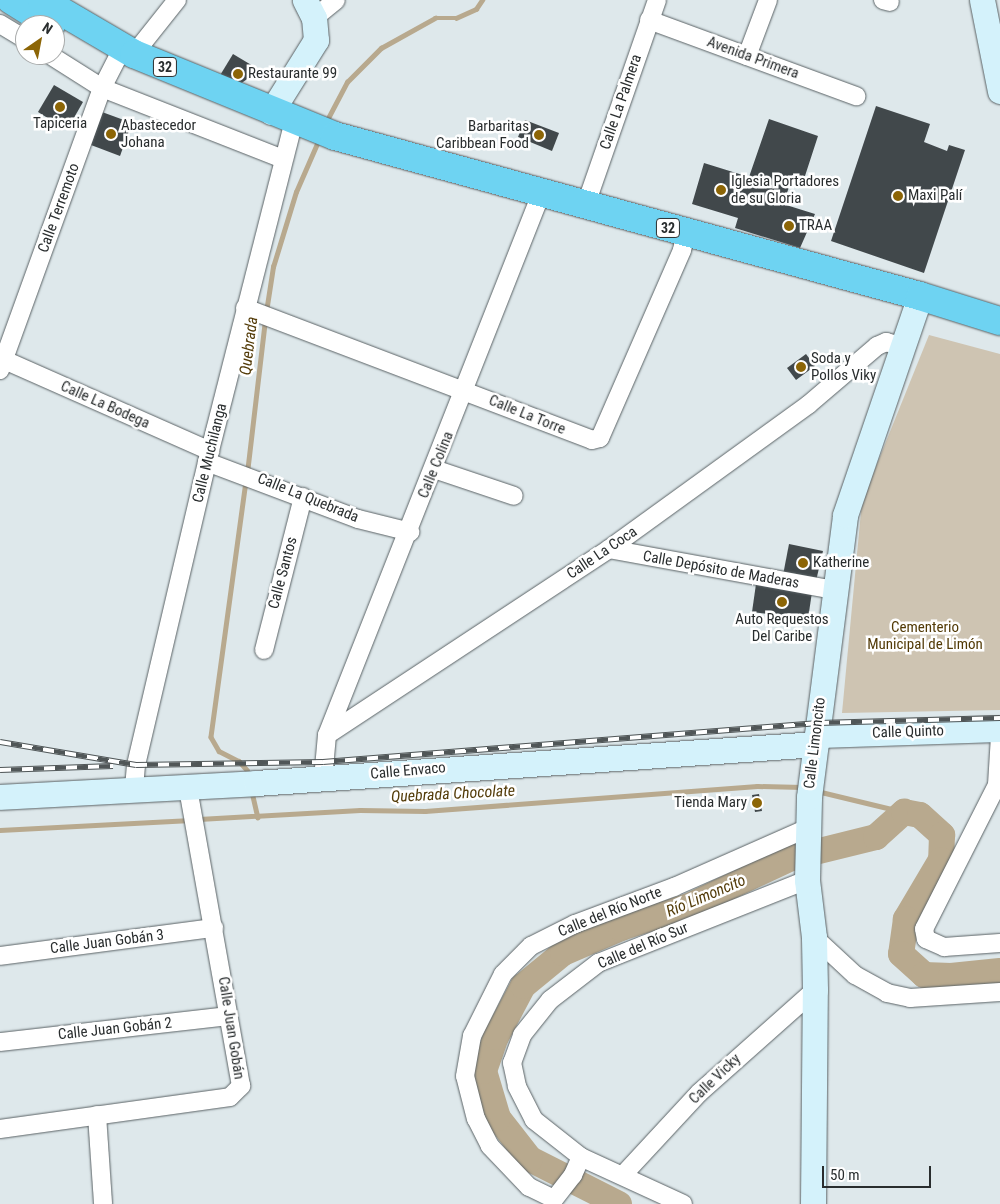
<!DOCTYPE html>
<meta charset="utf-8">
<style>
body{margin:0}
#map{position:relative;width:1000px;height:1204px;overflow:hidden;background:#dee8eb;font-family:"Roboto Condensed",sans-serif}
div>[style]{position:absolute}
[style*='--x']{left:calc(var(--x)*1px);top:calc(var(--y)*1px);width:calc(var(--w)*1px);rotate:calc(var(--a)*1deg)}
.green>*{inset:0;background:#cec4b2}
.stream>*{height:4.5px;margin:-2.25px;padding:0 2.25px;transform-origin:2.25px;border-radius:2.25px;background:#b8a98e}
.river>*{height:26px;margin:-13px;padding:0 13px;transform-origin:13px;border-radius:13px;background:#b8a98e}
.building>*{inset:0;background:#41484b}
.roads{filter:drop-shadow(0 0 1px #5a6265) drop-shadow(0 0 1px #5a6265)}
.street>*{height:18px;margin:-9px;padding:0 9px;transform-origin:9px;border-radius:9px;background:#fff}
.secondary>*{height:25px;margin:-12.5px;padding:0 12.5px;transform-origin:12.5px;border-radius:12.5px;background:#d4f2fb}
.highway>*{height:28px;margin:-14px;padding:0 14px;transform-origin:14px;border-radius:14px;background:#6ed3f2}
.rail>*{height:5.5px;margin-top:-2.75px;transform-origin:0;background:repeating-linear-gradient(90deg,#fff 0 11px,#505657 0 22px);box-sizing:border-box;border-block:1px solid #505657}
.dots>*{width:14px;height:14px;translate:-50% -50%;box-sizing:border-box;border:2px solid #fff;border-radius:50%}
span{translate:-50% -50%;white-space:nowrap;text-align:center;line-height:1.15;-webkit-text-stroke:5px #fff;paint-order:stroke}
.shield-label span{padding:1px 4px;background:#fff;border:1px solid;border-radius:4px;-webkit-text-stroke-width:0}
.shield-label{font-size:14px;color:#292d2e;font-weight:700}
.street-label{font-size:15px;color:#292d2e}
.poi-label{font-size:15px;color:#292d2e}
.left{translate:0 -50%;text-align:left}
.right{translate:-100% -50%;text-align:right}
.park-label{font-size:15px;color:#523a06}
.water-label{font-size:16px;color:#533b08;font-style:italic}
.north{position:absolute;left:15px;top:15px;width:50px;height:50px;box-sizing:border-box;background:#fff;border:1px solid #a9abab;border-radius:50%;rotate:33deg;font-size:14px;font-weight:700;line-height:20px;text-align:center;color:#292d2e}
.north::after{content:'';display:block;margin:auto;width:18px;height:22px;background:#8c6506;clip-path:polygon(50% 0,100% 100%,50% 72%,0 100%)}
.scale{position:absolute;left:822px;top:1166px;width:109px;height:22px;box-sizing:border-box;border:2px solid #292d2e;border-top:0;padding-left:6px;font-size:15px;line-height:18px;white-space:nowrap;color:#292d2e;-webkit-text-stroke:4px #fff;paint-order:stroke}
</style>
<div id="map">
<div class="green">
<i style="clip-path:polygon(929px 335px,1000px 354px,1000px 710px,842px 713px,862px 501px)"></i>
</div>
<div class="stream">
<i style="--x:326;--y:122;--w:45;--a:-62.3"></i>
<i style="--x:347;--y:82;--w:48;--a:-45"></i>
<i style="--x:381;--y:48;--w:62;--a:-29.1"></i>
<i style="--x:435;--y:18;--w:21;--a:0"></i>
<i style="--x:456;--y:18;--w:22;--a:-24"></i>
<i style="--x:476;--y:9;--w:11;--a:-56"></i>
<i style="--x:266;--y:312;--w:46;--a:-81.2"></i>
<i style="--x:273;--y:267;--w:78;--a:-73"></i>
<i style="--x:296;--y:192;--w:58;--a:-66.5"></i>
<i style="--x:247;--y:473;--w:154;--a:-83.3"></i>
<i style="--x:246;--y:481;--w:258;--a:97.8"></i>
<i style="--x:211;--y:737;--w:16;--a:60"></i>
<i style="--x:219;--y:751;--w:22;--a:27"></i>
<i style="--x:239;--y:761;--w:12;--a:48"></i>
<i style="--x:817;--y:791;--w:89;--a:13.6"></i>
<i style="--x:252;--y:792;--w:26;--a:77"></i>
<i style="--x:199;--y:819;--w:161;--a:-3.2"></i>
<i style="--x:360;--y:810;--w:65;--a:0.9"></i>
<i style="--x:425;--y:811;--w:333;--a:-4.3"></i>
<i style="--x:757;--y:786;--w:45;--a:1.3"></i>
<i style="--x:0;--y:830;--w:191;--a:-3"></i>
</div>
<div class="river">
<i style="--x:619;--y:1204;--w:100;--a:-153.2"></i>
<i style="--x:530;--y:1159;--w:52;--a:-128"></i>
<i style="--x:498;--y:1118;--w:49;--a:-106.6"></i>
<i style="--x:484;--y:1071;--w:36;--a:-71"></i>
<i style="--x:496;--y:1037;--w:58;--a:-62.1"></i>
<i style="--x:523;--y:986;--w:52;--a:-39.5"></i>
<i style="--x:563;--y:953;--w:63;--a:-23.3"></i>
<i style="--x:621;--y:928;--w:71;--a:-17.9"></i>
<i style="--x:689;--y:906;--w:113;--a:-25.2"></i>
<i style="--x:791;--y:858;--w:88;--a:-13.9"></i>
<i style="--x:876;--y:837;--w:38;--a:-42"></i>
<i style="--x:904;--y:812;--w:16;--a:11"></i>
<i style="--x:920;--y:815;--w:30;--a:42"></i>
<i style="--x:942;--y:835;--w:25;--a:92"></i>
<i style="--x:941;--y:860;--w:69;--a:120.7"></i>
<i style="--x:906;--y:919;--w:35;--a:98"></i>
<i style="--x:901;--y:954;--w:31;--a:42"></i>
<i style="--x:924;--y:975;--w:27;--a:2"></i>
<i style="--x:951;--y:976;--w:49;--a:-5.8"></i>
</div>
<div class="building">
<i style="clip-path:polygon(233px 54px,260px 70px,236px 87px,219px 77px)"></i>
<i style="clip-path:polygon(54px 85px,83px 102px,67px 130px,38px 112px)"></i>
<i style="clip-path:polygon(876px 106px,930px 124px,924px 142px,947px 151px,949px 145px,965px 150px,924px 273px,831px 241px)"></i>
<i style="clip-path:polygon(102px 112px,132px 123px,120px 156px,91px 145px)"></i>
<i style="clip-path:polygon(769px 119px,818px 136px,804px 179px,793px 176px,783px 204px,815px 214px,800px 248px,735px 228px,738px 218px,692px 204px,704px 163px,749px 177px)"></i>
<i style="clip-path:polygon(525px 120px,559px 133px,552px 151px,518px 137px)"></i>
<i style="clip-path:polygon(806px 354px,815px 366px,796px 380px,787px 368px)"></i>
<i style="clip-path:polygon(789px 544px,823px 551px,816px 581px,783px 575px)"></i>
<i style="clip-path:polygon(756px 584px,812px 592px,808px 619px,752px 612px)"></i>
<i style="clip-path:polygon(759px 794px,762px 811px,755px 812px,752px 795px)"></i>
</div>
<div class="roads">
<div class="street">
<i style="--x:883;--y:0;--w:7;--a:16"></i>
<i style="--x:314;--y:18;--w:28;--a:-39"></i>
<i style="--x:649;--y:20;--w:221;--a:20.2"></i>
<i style="--x:0;--y:24;--w:29;--a:31"></i>
<i style="--x:134;--y:54;--w:69;--a:-51.5"></i>
<i style="--x:50;--y:55;--w:62;--a:32.4"></i>
<i style="--x:102;--y:88;--w:194;--a:21.4"></i>
<i style="--x:747;--y:56;--w:60;--a:-69.4"></i>
<i style="--x:586;--y:204;--w:216;--a:-70.8"></i>
<i style="--x:245;--y:308;--w:371;--a:20.8"></i>
<i style="--x:592;--y:440;--w:8;--a:-14"></i>
<i style="--x:600;--y:438;--w:205;--a:-66.4"></i>
<i style="--x:682;--y:250;--w:17;--a:-77"></i>
<i style="--x:0;--y:358;--w:230;--a:23.9"></i>
<i style="--x:0;--y:370;--w:300;--a:-70.1"></i>
<i style="--x:102;--y:88;--w:44;--a:-62.9"></i>
<i style="--x:207;--y:462;--w:161;--a:20.7"></i>
<i style="--x:358;--y:519;--w:54;--a:14"></i>
<i style="--x:434;--y:469;--w:84;--a:18.6"></i>
<i style="--x:609;--y:549;--w:229;--a:10.3"></i>
<i style="--x:264;--y:650;--w:158;--a:-75.7"></i>
<i style="--x:327;--y:735;--w:582;--a:-68.42"></i>
<i style="--x:1000;--y:736;--w:49;--a:93.5"></i>
<i style="--x:997;--y:785;--w:161;--a:116.9"></i>
<i style="--x:924;--y:929;--w:10;--a:79"></i>
<i style="--x:926;--y:939;--w:20;--a:24"></i>
<i style="--x:944;--y:947;--w:56;--a:-4.1"></i>
<i style="--x:323;--y:779;--w:44;--a:-84.8"></i>
<i style="--x:327;--y:735;--w:338;--a:-33.4"></i>
<i style="--x:609;--y:549;--w:246;--a:-35.9"></i>
<i style="--x:808;--y:405;--w:91;--a:-40.5"></i>
<i style="--x:877;--y:346;--w:10;--a:-24"></i>
<i style="--x:886;--y:342;--w:18;--a:16"></i>
<i style="--x:134;--y:788;--w:23;--a:-85"></i>
<i style="--x:136;--y:765;--w:311;--a:-76.8"></i>
<i style="--x:207;--y:462;--w:352;--a:-75.7"></i>
<i style="--x:814;--y:937;--w:56;--a:42.8"></i>
<i style="--x:855;--y:975;--w:37;--a:29"></i>
<i style="--x:887;--y:993;--w:24;--a:12"></i>
<i style="--x:910;--y:998;--w:90;--a:-3.8"></i>
<i style="--x:0;--y:956;--w:216;--a:-7.5"></i>
<i style="--x:0;--y:1042;--w:230;--a:-6.5"></i>
<i style="--x:97;--y:1115;--w:89;--a:86.1"></i>
<i style="--x:0;--y:1129;--w:232;--a:-7.9"></i>
<i style="--x:230;--y:1097;--w:16;--a:-45"></i>
<i style="--x:241;--y:1086;--w:304;--a:-100.1"></i>
<i style="--x:581;--y:1157;--w:20;--a:114"></i>
<i style="--x:573;--y:1175;--w:31;--a:128"></i>
<i style="--x:554;--y:1199;--w:28;--a:-154"></i>
<i style="--x:529;--y:1187;--w:57;--a:-133.6"></i>
<i style="--x:490;--y:1146;--w:30;--a:-117"></i>
<i style="--x:476;--y:1119;--w:44;--a:-104.3"></i>
<i style="--x:465;--y:1076;--w:41;--a:-80.1"></i>
<i style="--x:472;--y:1036;--w:69;--a:-63.4"></i>
<i style="--x:503;--y:974;--w:40;--a:-45"></i>
<i style="--x:531;--y:946;--w:49;--a:-26.6"></i>
<i style="--x:575;--y:924;--w:106;--a:-20.5"></i>
<i style="--x:674;--y:887;--w:146;--a:-23.8"></i>
<i style="--x:623;--y:1175;--w:112;--a:-47.2"></i>
<i style="--x:699;--y:1093;--w:155;--a:-41.6"></i>
<i style="--x:683;--y:1204;--w:112;--a:-155.3"></i>
<i style="--x:581;--y:1157;--w:60;--a:-141.8"></i>
<i style="--x:534;--y:1120;--w:38;--a:-117"></i>
<i style="--x:517;--y:1086;--w:24;--a:-102"></i>
<i style="--x:512;--y:1063;--w:30;--a:-70"></i>
<i style="--x:522;--y:1035;--w:45;--a:-51.3"></i>
<i style="--x:550;--y:1000;--w:61;--a:-37.6"></i>
<i style="--x:598;--y:963;--w:225;--a:-21.7"></i>
</div>
<div class="secondary">
<i style="--x:982;--y:0;--w:93;--a:78.8"></i>
<i style="--x:271;--y:112;--w:85;--a:-58"></i>
<i style="--x:316;--y:40;--w:22;--a:-95"></i>
<i style="--x:314;--y:18;--w:20;--a:-117"></i>
<i style="--x:817;--y:735;--w:183;--a:-1.9"></i>
<i style="--x:0;--y:797;--w:256;--a:-3.1"></i>
<i style="--x:256;--y:783;--w:561;--a:-3.98"></i>
<i style="--x:813;--y:1204;--w:214;--a:-89.5"></i>
<i style="--x:815;--y:990;--w:53;--a:-91.1"></i>
<i style="--x:814;--y:937;--w:57;--a:-97"></i>
<i style="--x:807;--y:880;--w:83;--a:-88.6"></i>
<i style="--x:809;--y:797;--w:284;--a:-82.7"></i>
<i style="--x:845;--y:515;--w:231;--a:-71.1"></i>
</div>
<div class="highway">
<i style="--x:11;--y:0;--w:47;--a:32"></i>
<i style="--x:42;--y:0;--w:107;--a:30.4"></i>
<i style="--x:134;--y:54;--w:217;--a:22.2"></i>
<i style="--x:335;--y:136;--w:606;--a:15.3"></i>
<i style="--x:920;--y:296;--w:84;--a:17.4"></i>
</div>
</div>
<div class="rail">
<i style="--x:0;--y:742;--w:138;--a:9.6"></i>
<i style="--x:136;--y:765;--w:187;--a:-0.9"></i>
<i style="--x:323;--y:762;--w:497;--a:-4.5"></i>
<i style="--x:818;--y:723;--w:182;--a:-1.6"></i>
<i style="--x:0;--y:770;--w:113;--a:-2"></i>
</div>
<div class="dots">
<i style="left:238px;top:74px;background:#8c6506"></i>
<i style="left:60px;top:107px;background:#8c6506"></i>
<i style="left:111px;top:134px;background:#8c6506"></i>
<i style="left:539px;top:135px;background:#8c6506"></i>
<i style="left:721px;top:190px;background:#8c6506"></i>
<i style="left:898px;top:196px;background:#8c6506"></i>
<i style="left:789px;top:226px;background:#8c6506"></i>
<i style="left:801px;top:367px;background:#8c6506"></i>
<i style="left:803px;top:563px;background:#8c6506"></i>
<i style="left:782px;top:602px;background:#8c6506"></i>
<i style="left:757px;top:803px;background:#8c6506"></i>
</div>
<div class="shield-label">
<span style="left:165px;top:67px">32</span>
<span style="left:668px;top:228px">32</span>
</div>
<div class="street-label">
<span style="left:753px;top:58px;rotate:20deg">Avenida Primera</span>
<span style="left:621px;top:102px;rotate:-71deg">Calle La Palmera</span>
<span style="left:59px;top:208px;rotate:-70deg">Calle Terremoto</span>
<span style="left:105px;top:405px;rotate:24deg">Calle La Bodega</span>
<span style="left:527px;top:415px;rotate:22deg">Calle La Torre</span>
<span style="left:210px;top:453px;rotate:-76deg">Calle Muchilanga</span>
<span style="left:436px;top:465px;rotate:-68deg">Calle Colina</span>
<span style="left:308px;top:498px;rotate:22deg">Calle La Quebrada</span>
<span style="left:602px;top:553px;rotate:-34deg">Calle La Coca</span>
<span style="left:721px;top:570px;rotate:10deg">Calle Depósito de Maderas</span>
<span style="left:283px;top:573px;rotate:-75deg">Calle Santos</span>
<span style="left:908px;top:732px;rotate:-2deg">Calle Quinto</span>
<span style="left:815px;top:743px;rotate:-83deg">Calle Limoncito</span>
<span style="left:408px;top:771px;rotate:-5deg">Calle Envaco</span>
<span style="left:610px;top:912px;rotate:-22deg">Calle del Río Norte</span>
<span style="left:107px;top:942px;rotate:-7deg">Calle Juan Gobán 3</span>
<span style="left:643px;top:946px;rotate:-23deg">Calle del Río Sur</span>
<span style="left:231px;top:1028px;rotate:81deg">Calle Juan Gobán</span>
<span style="left:115px;top:1029px;rotate:-6deg">Calle Juan Gobán 2</span>
<span style="left:715px;top:1079px;rotate:-44deg">Calle Vicky</span>
</div>
<div class="poi-label">
<span class="left" style="left:248px;top:74px">Restaurante 99</span>
<span style="left:60px;top:124px">Tapiceria</span>
<span class="left" style="left:121px;top:134px">Abastecedor<br>Johana</span>
<span class="right" style="left:529px;top:135px">Barbaritas<br>Caribbean Food</span>
<span class="left" style="left:731px;top:190px">Iglesia Portadores<br>de su Gloria</span>
<span class="left" style="left:908px;top:196px">Maxi Palí</span>
<span class="left" style="left:799px;top:226px">TRAA</span>
<span class="left" style="left:811px;top:367px">Soda y<br>Pollos Viky</span>
<span class="left" style="left:813px;top:563px">Katherine</span>
<span style="left:782px;top:628px">Auto Requestos<br>Del Caribe</span>
<span class="right" style="left:747px;top:803px">Tienda Mary</span>
</div>
<div class="park-label">
<span style="left:925px;top:636px">Cementerio<br>Municipal de Limón</span>
</div>
<div class="water-label">
<span style="left:249px;top:346px;rotate:-83deg">Quebrada</span>
<span style="left:453px;top:794px;rotate:-3deg">Quebrada Chocolate</span>
<span style="left:706px;top:896px;rotate:-23deg">Río Limoncito</span>
</div>
<div class="north">N</div>
<div class="scale">50 m</div>
</div>
